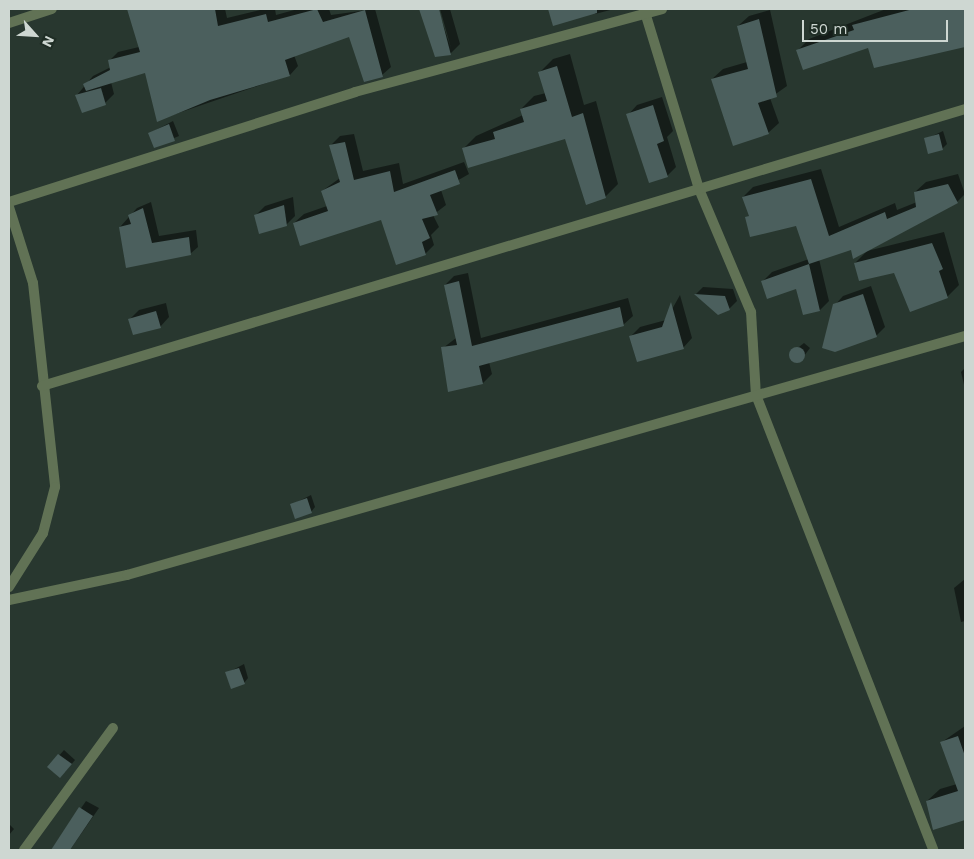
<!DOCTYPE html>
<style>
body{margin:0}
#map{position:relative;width:974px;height:859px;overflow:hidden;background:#28372f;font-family:"Work Sans",sans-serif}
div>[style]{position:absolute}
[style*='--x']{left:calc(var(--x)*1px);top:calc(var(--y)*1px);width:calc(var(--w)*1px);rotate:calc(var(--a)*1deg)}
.shadow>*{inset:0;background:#0007}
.building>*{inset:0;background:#4b5f5d}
.round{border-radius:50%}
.street>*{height:10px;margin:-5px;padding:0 5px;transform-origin:5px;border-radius:5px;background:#617255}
span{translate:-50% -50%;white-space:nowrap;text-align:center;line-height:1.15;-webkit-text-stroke:4.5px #1f2d25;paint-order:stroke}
.frame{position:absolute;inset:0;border:10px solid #ced7d2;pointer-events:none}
.north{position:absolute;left:10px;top:10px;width:50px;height:50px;-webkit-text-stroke:4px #1f2d25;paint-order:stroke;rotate:116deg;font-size:14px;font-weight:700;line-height:20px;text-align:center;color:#ced7d2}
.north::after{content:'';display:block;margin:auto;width:18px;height:22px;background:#ced7d2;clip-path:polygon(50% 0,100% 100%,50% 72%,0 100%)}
.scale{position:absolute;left:802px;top:20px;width:146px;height:22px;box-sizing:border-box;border:2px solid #ced7d2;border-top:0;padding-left:6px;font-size:15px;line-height:18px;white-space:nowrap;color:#ced7d2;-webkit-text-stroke:4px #1f2d25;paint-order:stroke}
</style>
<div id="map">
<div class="shadow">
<i style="clip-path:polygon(130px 9px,225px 9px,227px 18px,264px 9px,275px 9px,276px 15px,298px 9px,329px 9px,331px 15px,375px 9px,391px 67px,382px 75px,350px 35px,294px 55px,298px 66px,290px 75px,158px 120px,146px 72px,111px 82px,114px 94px,105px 103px,77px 95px,93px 76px,111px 67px,109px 61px,118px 52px,139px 47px)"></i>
<i style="clip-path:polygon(420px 9px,438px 9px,451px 48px,440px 9px,450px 9px,460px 44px,451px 53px,436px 56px)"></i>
<i style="clip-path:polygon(594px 9px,614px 9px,595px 14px)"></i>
<i style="clip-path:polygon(886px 9px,965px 9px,965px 46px,875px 66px,869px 46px,797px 51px,809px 39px)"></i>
<i style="clip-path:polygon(770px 10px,787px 86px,770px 98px,779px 123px,768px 133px,712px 79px,723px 69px,747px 62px,738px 26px,749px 16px)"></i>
<i style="clip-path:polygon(570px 54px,584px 105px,596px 101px,618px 184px,605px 197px,566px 137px,463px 149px,476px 136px,523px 115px,521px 109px,534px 96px,546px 93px,540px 72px,553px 59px)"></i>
<i style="clip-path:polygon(662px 97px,673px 131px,667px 137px,676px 167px,667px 176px,628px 115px,637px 105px)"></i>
<i style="clip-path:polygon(173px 121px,179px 136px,155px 146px,150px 133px)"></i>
<i style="clip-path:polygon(943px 131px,947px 144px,942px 149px,926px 139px)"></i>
<i style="clip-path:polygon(354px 134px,363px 171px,399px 163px,403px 184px,464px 162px,469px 174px,441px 190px,446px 205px,433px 215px,439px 227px,431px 235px,434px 245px,425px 254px,382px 219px,294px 223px,304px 214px,327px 206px,322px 191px,340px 178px,331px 145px,340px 136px)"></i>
<i style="clip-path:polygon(821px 169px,839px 227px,895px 203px,897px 210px,917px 202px,915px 192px,926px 182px,958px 174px,965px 194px,957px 202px,819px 259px,829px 301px,820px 310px,804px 314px,797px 287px,763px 281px,772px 272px,809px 259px,797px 224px,747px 218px,750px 215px,743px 197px,753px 187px)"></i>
<i style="clip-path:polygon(293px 197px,295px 216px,286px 225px,255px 216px,265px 206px)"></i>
<i style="clip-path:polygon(151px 202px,159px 236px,196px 230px,198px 247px,190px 254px,127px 267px,120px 227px,137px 208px)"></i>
<i style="clip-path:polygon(944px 232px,959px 285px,947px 297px,895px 271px,855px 263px,867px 251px)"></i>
<i style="clip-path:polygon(468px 273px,481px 338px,628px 298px,633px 316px,623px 325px,489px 362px,492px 374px,483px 383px,443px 348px,456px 338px,445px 285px,454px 276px)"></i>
<i style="clip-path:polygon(871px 286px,885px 327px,877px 335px,835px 350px,835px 305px,843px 296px)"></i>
<i style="clip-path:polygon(703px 287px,733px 289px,737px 301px,729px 309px,696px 294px)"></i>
<i style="clip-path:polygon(680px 295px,692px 338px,683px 348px,631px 336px,640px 327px,666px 320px)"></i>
<i style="clip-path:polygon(166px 303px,169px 317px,160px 327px,130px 319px,139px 310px)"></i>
<i style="clip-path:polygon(804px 343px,810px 348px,801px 360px,794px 361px,790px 354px)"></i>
<i style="clip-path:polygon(965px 368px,965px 389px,961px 372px)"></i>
<i style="clip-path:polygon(311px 495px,315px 507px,311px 512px,291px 505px)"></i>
<i style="clip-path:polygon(965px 579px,965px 621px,961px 622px,954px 588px)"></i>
<i style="clip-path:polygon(244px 664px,248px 678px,244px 683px,227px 673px)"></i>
<i style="clip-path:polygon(965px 726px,965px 819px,934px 828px,927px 801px,940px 789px,957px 784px,942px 742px)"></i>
<i style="clip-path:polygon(64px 750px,75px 760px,65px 772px,49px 767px)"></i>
<i style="clip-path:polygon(86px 801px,99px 808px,70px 850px,52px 850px)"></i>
<i style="clip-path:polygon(9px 824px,14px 829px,9px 835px)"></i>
</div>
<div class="building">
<i style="clip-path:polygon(127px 9px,215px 9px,218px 26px,266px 14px,268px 22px,317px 9px,323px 22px,365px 10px,383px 77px,364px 82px,349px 37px,285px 60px,290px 76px,210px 100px,157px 122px,145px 73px,86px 91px,83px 84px,110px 70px,108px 60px,140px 52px)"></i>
<i style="clip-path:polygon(419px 9px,439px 9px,451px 55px,435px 57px)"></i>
<i style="clip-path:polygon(548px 9px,597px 9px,597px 13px,553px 26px)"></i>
<i style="clip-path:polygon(913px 9px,965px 9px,965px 47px,874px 68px,868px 48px,803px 70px,796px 50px,854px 30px,852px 25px)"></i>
<i style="clip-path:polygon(759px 19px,777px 97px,758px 103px,769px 134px,733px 146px,711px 79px,748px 69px,737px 26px)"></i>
<i style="clip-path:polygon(557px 66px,572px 117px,583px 113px,606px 198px,586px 205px,565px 139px,468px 168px,462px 148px,495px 139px,493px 132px,524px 122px,520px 109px,547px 101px,538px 72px)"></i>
<i style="clip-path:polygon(101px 88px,106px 105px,82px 113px,75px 95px)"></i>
<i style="clip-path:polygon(653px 105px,664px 141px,657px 144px,668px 177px,649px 183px,626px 114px)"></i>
<i style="clip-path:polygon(169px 124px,175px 141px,154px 148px,148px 133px)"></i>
<i style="clip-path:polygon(939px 134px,943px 150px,928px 154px,924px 138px)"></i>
<i style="clip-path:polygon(345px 142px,354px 180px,390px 171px,394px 192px,455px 170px,460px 184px,430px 195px,438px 215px,422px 219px,430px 238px,422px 242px,426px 255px,396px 265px,381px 220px,300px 246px,293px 223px,328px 211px,321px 191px,340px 182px,329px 145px)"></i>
<i style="clip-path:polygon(811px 179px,829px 236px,885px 212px,887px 219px,916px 207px,914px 192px,948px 184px,958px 203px,853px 259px,851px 250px,809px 264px,796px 226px,750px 237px,745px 217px,749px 216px,742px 197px)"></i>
<i style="clip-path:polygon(284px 205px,287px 226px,259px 234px,254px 215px)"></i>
<i style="clip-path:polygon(143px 208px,152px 243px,189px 237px,191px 255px,126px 268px,119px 227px,131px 224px,128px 215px)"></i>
<i style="clip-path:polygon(932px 243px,943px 269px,939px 271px,948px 298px,910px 312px,894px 273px,859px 281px,854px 263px)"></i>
<i style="clip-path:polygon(809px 264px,820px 311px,803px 315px,796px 289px,767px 299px,761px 281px)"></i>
<i style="clip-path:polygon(459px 281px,472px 346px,620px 307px,624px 326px,479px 366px,483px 384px,448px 392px,441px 347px,457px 345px,444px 285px)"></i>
<i style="clip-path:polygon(694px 294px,725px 296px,730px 310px,718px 315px)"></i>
<i style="clip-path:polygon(863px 294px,877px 337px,835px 352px,822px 348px,833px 304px)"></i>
<i style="clip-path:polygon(671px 302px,684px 349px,637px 362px,629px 336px,662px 327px)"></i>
<i style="clip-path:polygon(156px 311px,161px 328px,133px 335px,128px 319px)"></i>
<i class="round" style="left:789px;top:347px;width:16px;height:16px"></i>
<i style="clip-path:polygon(307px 498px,312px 513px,295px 519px,290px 504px)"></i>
<i style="clip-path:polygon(239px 668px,245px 684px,231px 689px,225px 672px)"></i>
<i style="clip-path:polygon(958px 736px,965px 756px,965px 820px,933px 830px,926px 801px,958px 791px,940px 742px)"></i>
<i style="clip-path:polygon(58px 754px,72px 764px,60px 778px,47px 767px)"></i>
<i style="clip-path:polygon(79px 807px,93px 816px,70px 850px,51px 850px)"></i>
</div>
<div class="street">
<i style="--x:644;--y:9;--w:188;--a:73"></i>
<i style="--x:699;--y:189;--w:134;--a:67.1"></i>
<i style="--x:751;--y:312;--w:83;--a:86.6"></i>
<i style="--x:756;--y:395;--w:488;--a:68.7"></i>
<i style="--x:9;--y:23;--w:45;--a:-18"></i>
<i style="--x:9;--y:202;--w:363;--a:-17.6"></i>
<i style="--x:355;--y:92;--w:318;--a:-15.1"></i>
<i style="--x:9;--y:207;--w:80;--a:72.5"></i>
<i style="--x:33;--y:283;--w:205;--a:83.8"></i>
<i style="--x:55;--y:487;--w:48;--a:104.6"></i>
<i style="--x:43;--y:533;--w:64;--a:122.2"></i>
<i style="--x:42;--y:386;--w:964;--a:-16.7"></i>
<i style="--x:9;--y:600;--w:121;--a:-12"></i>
<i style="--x:127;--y:575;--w:871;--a:-15.92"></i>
<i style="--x:24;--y:850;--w:151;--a:-53.9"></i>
</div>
<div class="frame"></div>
<div class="north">N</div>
<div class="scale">50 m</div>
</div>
